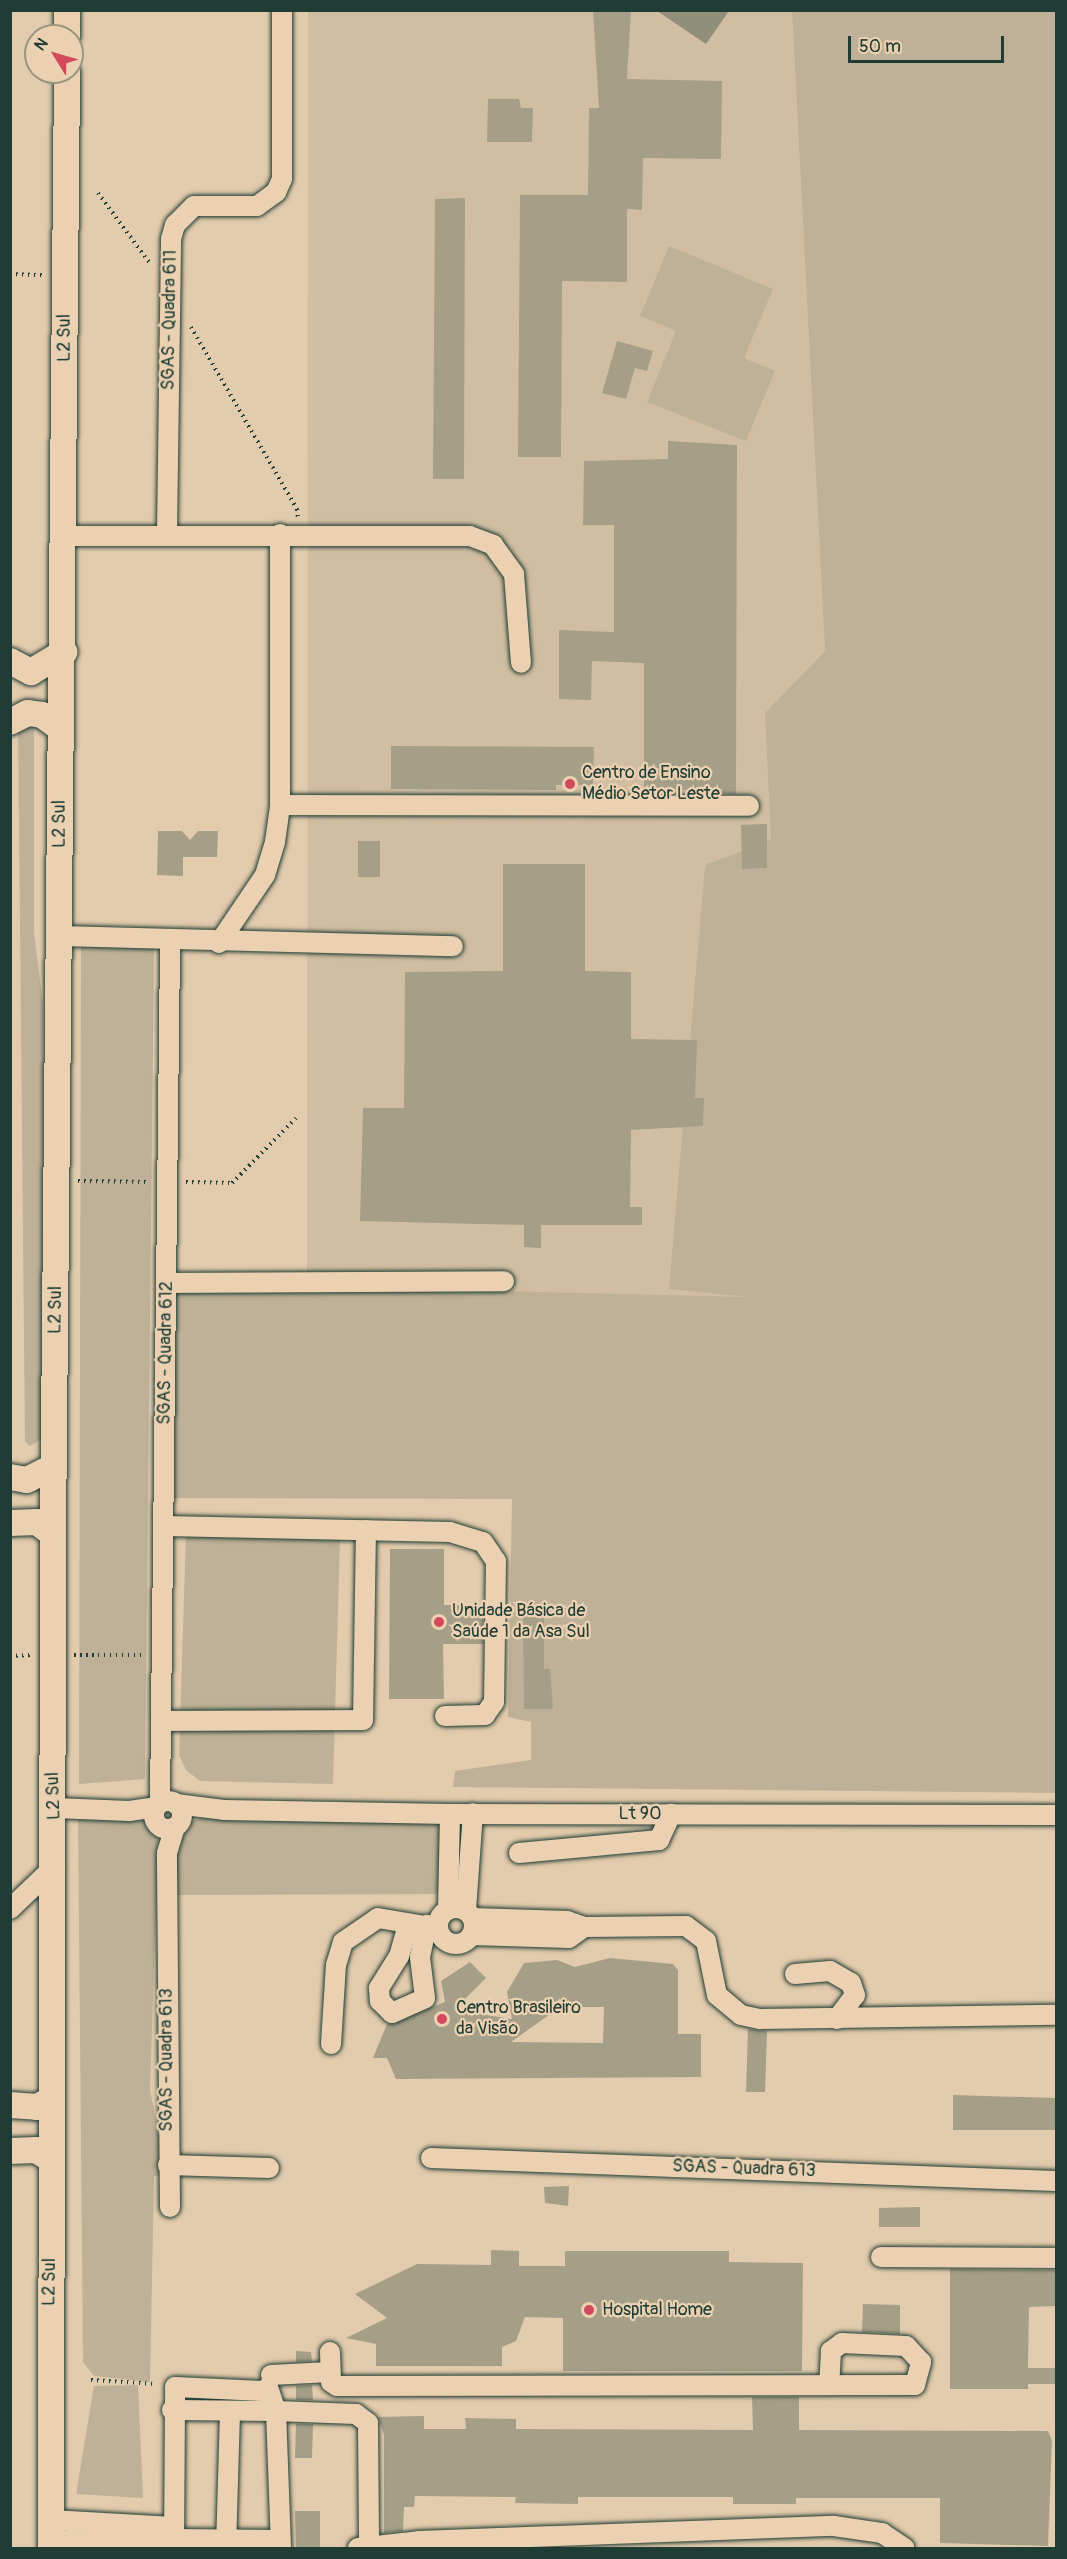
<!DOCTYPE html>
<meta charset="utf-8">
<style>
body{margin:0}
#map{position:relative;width:1067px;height:2559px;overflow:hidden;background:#e3cbad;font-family:Pangolin,sans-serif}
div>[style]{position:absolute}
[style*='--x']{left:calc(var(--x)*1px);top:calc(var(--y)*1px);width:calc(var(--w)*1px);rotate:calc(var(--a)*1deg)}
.built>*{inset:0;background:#d1bea2}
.green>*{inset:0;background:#bfb197}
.water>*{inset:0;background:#908f7a}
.building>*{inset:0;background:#a69f88}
.path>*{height:4px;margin-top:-2px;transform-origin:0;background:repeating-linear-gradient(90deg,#1f3d34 0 1.5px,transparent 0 6px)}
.roads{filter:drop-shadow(0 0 2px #1f3d34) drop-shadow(0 0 2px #1f3d34)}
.minor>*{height:20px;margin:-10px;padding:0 10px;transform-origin:10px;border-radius:10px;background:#ebd1b2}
.minor>.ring{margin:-10px;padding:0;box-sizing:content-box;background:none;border:20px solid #ebd1b2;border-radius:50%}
.major>*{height:26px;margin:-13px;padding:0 13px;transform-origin:13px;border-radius:13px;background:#ebd1b2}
.dots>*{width:16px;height:16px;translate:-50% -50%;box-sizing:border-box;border:3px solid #ebd1b2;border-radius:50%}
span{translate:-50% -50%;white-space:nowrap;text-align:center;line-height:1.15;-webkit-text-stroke:4.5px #ebd1b2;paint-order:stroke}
.street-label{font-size:18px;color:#1f3d34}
.poi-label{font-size:18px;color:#1f3d34}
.left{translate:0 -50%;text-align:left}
.frame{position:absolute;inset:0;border:12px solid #1f3d34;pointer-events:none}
.north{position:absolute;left:24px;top:24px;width:60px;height:60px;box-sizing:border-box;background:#ebd1b2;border:2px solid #999680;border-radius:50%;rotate:307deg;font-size:16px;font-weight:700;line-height:24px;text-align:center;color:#1f3d34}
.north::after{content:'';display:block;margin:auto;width:21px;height:27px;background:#d1495b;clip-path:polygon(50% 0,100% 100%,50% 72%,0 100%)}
.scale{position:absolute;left:848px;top:36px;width:156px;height:27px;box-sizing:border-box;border:3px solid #1f3d34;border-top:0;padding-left:8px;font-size:18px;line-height:21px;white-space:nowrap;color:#1f3d34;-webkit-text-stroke:4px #ebd1b2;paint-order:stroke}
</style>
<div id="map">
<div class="built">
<i style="clip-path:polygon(308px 11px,792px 11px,839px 917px,752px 1327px,307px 1321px)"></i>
</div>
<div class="green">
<i style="clip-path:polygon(792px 11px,1056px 11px,1056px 1793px,453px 1787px,455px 1771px,531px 1760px,531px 1722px,508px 1717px,512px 1499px,164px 1498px,167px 1283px,748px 1297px,669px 1289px,705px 865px,771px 840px,765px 713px,825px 651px)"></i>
<i style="clip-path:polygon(669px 246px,773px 289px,744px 358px,775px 371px,746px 441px,647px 402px,676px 331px,640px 316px)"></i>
<i style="clip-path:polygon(34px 718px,34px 932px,43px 1005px,42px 1439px,30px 1446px,25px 1441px,18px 719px)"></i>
<i style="clip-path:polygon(81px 943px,154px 947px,145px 1779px,79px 1784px)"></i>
<i style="clip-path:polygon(186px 1536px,340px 1539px,333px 1784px,200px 1781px,186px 1770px,179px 1755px)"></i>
<i style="clip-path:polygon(224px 1810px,450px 1814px,442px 1894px,167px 1895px,175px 1827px)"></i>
<i style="clip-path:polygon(78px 1814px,151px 1821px,158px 1842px,150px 2090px,167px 2176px,154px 2176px,150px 2382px,94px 2376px,83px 2362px)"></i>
<i style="clip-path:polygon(138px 2385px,143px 2498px,76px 2494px,94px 2386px)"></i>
</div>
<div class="water">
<i style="clip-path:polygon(657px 11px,729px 11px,706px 44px)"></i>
</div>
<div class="building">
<i style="clip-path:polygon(593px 10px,631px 10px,627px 79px,722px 81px,721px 159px,643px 158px,642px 210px,627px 209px,627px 282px,562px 281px,561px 457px,518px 457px,520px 195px,588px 195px,589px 108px,599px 108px)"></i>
<i style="clip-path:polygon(488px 99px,519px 99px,521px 108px,533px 108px,532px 142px,487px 142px)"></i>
<i style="clip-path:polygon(465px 198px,464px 479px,433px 479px,435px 199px)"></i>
<i style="clip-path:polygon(617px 341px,653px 351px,647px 371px,635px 368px,626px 399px,602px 393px)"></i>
<i style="clip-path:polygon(668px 441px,737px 445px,736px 794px,644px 787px,644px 663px,592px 661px,591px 700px,559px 699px,559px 630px,614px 632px,614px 525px,583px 525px,584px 461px,668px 459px)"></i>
<i style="clip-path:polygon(391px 746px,594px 747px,593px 785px,556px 785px,556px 790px,391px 789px)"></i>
<i style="clip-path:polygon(767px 824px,767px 868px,742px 869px,741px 825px)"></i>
<i style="clip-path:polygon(158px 831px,182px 831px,190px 840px,198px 831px,218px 831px,217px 857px,183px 857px,183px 876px,157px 875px)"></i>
<i style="clip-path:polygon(358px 841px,380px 841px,380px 877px,358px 877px)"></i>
<i style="clip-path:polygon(503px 864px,585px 864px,585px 971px,631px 972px,631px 1039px,697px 1040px,695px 1098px,704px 1098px,703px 1126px,631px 1130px,630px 1207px,642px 1207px,642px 1225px,541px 1225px,541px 1248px,524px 1247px,524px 1225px,360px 1221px,363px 1108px,404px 1108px,405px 972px,503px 971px)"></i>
<i style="clip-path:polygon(390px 1549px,444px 1549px,444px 1605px,483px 1605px,483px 1644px,443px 1644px,444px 1699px,389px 1699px)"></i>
<i style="clip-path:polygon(523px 1608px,544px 1608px,544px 1669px,550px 1669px,553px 1709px,524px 1709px)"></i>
<i style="clip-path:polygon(evenodd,610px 1958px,673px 1964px,678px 1970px,678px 2034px,701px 2034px,701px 2077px,396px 2079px,387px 2058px,373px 2058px,387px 2024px,445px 2002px,441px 1981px,470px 1962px,486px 1978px,454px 2010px,512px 2019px,507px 1992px,524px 1963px,557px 1960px,575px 1967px,610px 1958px,560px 2007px,604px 2007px,603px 2043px,511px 2042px,560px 2007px)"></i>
<i style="clip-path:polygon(748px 2029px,767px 2031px,765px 2092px,746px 2092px)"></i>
<i style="clip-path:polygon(953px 2095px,1056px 2098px,1056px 2130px,953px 2130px)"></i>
<i style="clip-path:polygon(569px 2186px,568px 2206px,545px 2203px,544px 2187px)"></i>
<i style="clip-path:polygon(920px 2207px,920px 2227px,879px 2227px,879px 2208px)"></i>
<i style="clip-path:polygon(491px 2250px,519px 2251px,519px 2266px,565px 2266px,565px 2251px,729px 2251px,729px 2262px,803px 2263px,802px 2371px,563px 2371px,563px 2318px,525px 2317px,516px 2341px,502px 2347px,502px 2366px,376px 2366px,376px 2344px,346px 2338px,387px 2318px,355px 2294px,417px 2264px,491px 2265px)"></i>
<i style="clip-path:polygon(950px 2269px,1056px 2270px,1056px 2306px,1029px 2307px,1028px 2368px,1056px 2368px,1056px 2384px,1028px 2384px,1028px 2389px,950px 2389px)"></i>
<i style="clip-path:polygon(863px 2304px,900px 2305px,900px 2334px,862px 2332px)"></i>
<i style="clip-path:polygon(296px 2351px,311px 2352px,312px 2361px,296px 2362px)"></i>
<i style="clip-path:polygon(312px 2385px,313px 2400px,296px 2400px,296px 2386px)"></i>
<i style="clip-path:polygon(752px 2397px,799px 2397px,799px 2430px,1048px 2431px,1052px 2441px,1048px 2546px,940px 2543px,940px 2498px,796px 2498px,796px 2504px,733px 2504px,733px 2497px,578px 2497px,578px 2504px,515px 2503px,516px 2497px,415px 2496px,414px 2507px,404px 2507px,403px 2531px,384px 2533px,384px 2435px,378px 2417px,424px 2416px,424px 2429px,466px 2429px,465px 2418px,516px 2419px,516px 2429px,753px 2430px)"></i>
<i style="clip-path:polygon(296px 2424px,313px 2424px,312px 2458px,295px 2458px)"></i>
<i style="clip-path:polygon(295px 2511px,320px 2511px,320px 2548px,296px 2548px)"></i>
</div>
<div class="path">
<i style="--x:98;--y:193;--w:89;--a:53.6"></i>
<i style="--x:10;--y:274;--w:33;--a:2"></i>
<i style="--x:191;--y:327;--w:211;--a:59.8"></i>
<i style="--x:297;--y:509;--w:9;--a:84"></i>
<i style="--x:78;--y:1181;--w:71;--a:0.8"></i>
<i style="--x:186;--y:1182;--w:46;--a:1.2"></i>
<i style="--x:232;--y:1183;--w:91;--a:-45.4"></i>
<i style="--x:74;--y:1655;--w:71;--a:0"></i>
<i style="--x:10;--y:1656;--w:21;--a:-3"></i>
<i style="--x:91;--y:2380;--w:65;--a:3.5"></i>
</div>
<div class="roads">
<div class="minor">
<i style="--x:167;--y:532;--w:293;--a:-89.2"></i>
<i style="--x:171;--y:239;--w:15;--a:-74"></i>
<i style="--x:175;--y:225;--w:27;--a:-45"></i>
<i style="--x:194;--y:206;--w:63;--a:0"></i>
<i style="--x:257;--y:206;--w:24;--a:-36"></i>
<i style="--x:276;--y:192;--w:14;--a:-65"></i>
<i style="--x:282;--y:179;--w:169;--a:-90"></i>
<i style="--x:64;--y:536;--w:406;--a:0"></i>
<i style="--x:470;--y:536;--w:25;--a:21"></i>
<i style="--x:493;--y:545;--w:36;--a:54"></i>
<i style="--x:514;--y:574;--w:89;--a:85.5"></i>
<i style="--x:280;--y:805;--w:469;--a:0.1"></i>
<i style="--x:60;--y:936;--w:393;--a:1.5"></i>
<i style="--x:219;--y:943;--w:82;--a:-55.9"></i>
<i style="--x:265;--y:875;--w:34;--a:-73"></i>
<i style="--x:275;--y:842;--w:37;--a:-82"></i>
<i style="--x:280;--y:805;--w:271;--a:-90"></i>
<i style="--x:167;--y:1283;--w:337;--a:-0.3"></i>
<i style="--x:164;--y:1526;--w:286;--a:1.2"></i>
<i style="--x:450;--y:1532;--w:34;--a:17"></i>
<i style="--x:483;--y:1542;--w:23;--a:56"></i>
<i style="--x:496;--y:1561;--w:141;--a:90.8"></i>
<i style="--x:494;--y:1702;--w:16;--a:125"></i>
<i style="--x:485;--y:1715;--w:40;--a:178.6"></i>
<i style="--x:162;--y:1721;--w:201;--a:-0.3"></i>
<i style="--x:363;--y:1720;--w:190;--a:-89.1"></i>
<i class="ring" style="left:154px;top:1801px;width:8px;height:8px"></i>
<i style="--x:160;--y:1803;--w:861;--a:-89.33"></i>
<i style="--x:176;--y:1804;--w:48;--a:7.1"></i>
<i style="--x:224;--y:1810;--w:226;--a:1"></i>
<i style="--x:450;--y:1814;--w:606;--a:0.09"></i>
<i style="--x:55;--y:1808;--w:74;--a:2.3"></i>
<i style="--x:129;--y:1811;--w:27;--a:-8"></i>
<i style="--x:519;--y:1853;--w:141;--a:-5.3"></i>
<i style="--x:659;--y:1840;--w:29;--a:-65"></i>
<i class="ring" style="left:438px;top:1908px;width:16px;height:16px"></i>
<i style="--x:10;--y:1909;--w:62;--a:-43.7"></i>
<i style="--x:448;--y:1910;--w:96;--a:-88.8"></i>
<i style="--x:466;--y:1910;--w:97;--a:-85.9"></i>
<i style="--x:473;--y:1918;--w:94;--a:1.8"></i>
<i style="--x:567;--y:1921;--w:18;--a:19"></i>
<i style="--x:584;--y:1927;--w:102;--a:-0.6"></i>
<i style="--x:686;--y:1926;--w:25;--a:37"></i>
<i style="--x:706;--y:1941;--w:55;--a:78.5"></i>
<i style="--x:717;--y:1995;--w:31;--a:40"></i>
<i style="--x:741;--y:2015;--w:19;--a:12"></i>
<i style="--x:760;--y:2019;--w:296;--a:-0.8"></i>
<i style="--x:408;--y:1925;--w:32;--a:106"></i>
<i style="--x:399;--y:1956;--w:38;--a:122"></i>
<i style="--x:379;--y:1988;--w:13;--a:86"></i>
<i style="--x:380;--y:2001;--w:17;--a:45"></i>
<i style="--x:392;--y:2013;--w:36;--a:-24"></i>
<i style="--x:425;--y:1998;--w:41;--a:-97"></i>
<i style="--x:420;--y:1957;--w:33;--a:-78"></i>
<i style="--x:472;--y:1935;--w:97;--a:1.8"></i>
<i style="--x:569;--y:1938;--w:19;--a:-36"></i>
<i style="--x:795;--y:1974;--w:35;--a:-5"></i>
<i style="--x:830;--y:1971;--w:24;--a:30"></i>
<i style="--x:851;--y:1983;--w:13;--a:72"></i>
<i style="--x:855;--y:1995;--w:30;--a:127"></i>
<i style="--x:331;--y:2044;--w:79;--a:-86.4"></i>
<i style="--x:336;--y:1965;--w:24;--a:-73"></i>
<i style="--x:343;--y:1942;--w:42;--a:-34.4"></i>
<i style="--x:378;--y:1918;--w:42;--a:9.7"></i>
<i style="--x:431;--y:2158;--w:625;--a:2.11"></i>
<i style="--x:168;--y:2165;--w:101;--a:1.7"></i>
<i style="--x:170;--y:2207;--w:354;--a:-90.5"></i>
<i style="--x:167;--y:1853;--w:27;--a:-73"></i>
<i style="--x:881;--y:2257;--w:175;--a:0.3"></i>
<i style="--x:330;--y:2352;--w:30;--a:88"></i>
<i style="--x:331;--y:2382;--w:7;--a:34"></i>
<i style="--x:337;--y:2386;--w:578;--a:-0.1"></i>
<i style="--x:915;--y:2385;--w:24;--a:-75"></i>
<i style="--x:921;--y:2362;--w:22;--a:-133"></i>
<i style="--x:906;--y:2346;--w:64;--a:-177.3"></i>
<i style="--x:842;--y:2343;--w:14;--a:144"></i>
<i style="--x:831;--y:2351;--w:33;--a:93"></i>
<i style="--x:271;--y:2375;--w:59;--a:-2.9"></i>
<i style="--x:268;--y:2387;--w:25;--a:72"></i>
<i style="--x:276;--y:2411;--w:80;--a:2.1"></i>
<i style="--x:356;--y:2414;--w:15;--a:37"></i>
<i style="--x:368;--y:2423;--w:125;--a:89.5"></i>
<i style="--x:172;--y:2410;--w:104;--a:0.6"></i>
<i style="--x:276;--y:2411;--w:137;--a:87.9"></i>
<i style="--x:51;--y:2520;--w:123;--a:3.3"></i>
<i style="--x:174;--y:2539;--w:106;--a:0.5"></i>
<i style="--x:51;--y:2540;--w:123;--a:2.3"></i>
<i style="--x:174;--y:2548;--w:161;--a:-89.6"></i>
<i style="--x:175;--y:2387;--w:88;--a:2.6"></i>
<i style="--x:226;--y:2548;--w:134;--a:-88.3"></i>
<i style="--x:358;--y:2548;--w:61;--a:-6.5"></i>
<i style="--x:419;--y:2541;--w:415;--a:-2.1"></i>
<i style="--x:834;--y:2526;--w:49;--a:8.3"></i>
<i style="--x:882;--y:2533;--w:27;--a:34"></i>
</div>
<div class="major">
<i style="--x:67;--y:36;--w:26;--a:-90"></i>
<i style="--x:10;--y:661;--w:24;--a:28"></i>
<i style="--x:31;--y:672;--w:39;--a:-31"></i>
<i style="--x:10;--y:722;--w:20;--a:-27"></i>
<i style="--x:28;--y:713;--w:14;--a:8"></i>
<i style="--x:42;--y:715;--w:22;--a:36"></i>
<i style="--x:10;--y:1477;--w:17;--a:10"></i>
<i style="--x:27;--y:1480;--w:30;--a:-27"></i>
<i style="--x:10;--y:1523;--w:27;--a:-2"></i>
<i style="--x:37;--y:1522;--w:20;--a:37"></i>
<i style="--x:10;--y:2105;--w:27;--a:4"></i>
<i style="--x:37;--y:2107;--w:17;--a:-28"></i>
<i style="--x:10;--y:2151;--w:26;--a:-2"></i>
<i style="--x:36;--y:2150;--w:17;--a:31"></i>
<i style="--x:51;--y:2548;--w:1014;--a:-89.89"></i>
<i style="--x:53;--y:1534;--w:1462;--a:-89.45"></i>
</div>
</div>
<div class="dots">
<i style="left:570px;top:784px;background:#d1495b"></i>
<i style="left:439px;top:1622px;background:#d1495b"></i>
<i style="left:442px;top:2019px;background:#d1495b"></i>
<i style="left:589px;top:2310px;background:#d1495b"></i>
</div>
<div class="street-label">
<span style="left:170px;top:320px;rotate:-89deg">SGAS - Quadra 611</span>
<span style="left:65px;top:338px;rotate:-90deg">L2 Sul</span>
<span style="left:60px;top:824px;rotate:-90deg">L2 Sul</span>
<span style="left:56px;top:1310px;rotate:-89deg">L2 Sul</span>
<span style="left:166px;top:1353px;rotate:-89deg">SGAS - Quadra 612</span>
<span style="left:54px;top:1796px;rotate:-92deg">L2 Sul</span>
<span style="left:640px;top:1814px">Lt 90</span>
<span style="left:167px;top:2060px;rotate:-90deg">SGAS - Quadra 613</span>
<span style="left:744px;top:2169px;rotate:2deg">SGAS - Quadra 613</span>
<span style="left:50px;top:2282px;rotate:-89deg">L2 Sul</span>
</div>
<div class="poi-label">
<span class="left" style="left:582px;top:784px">Centro de Ensino<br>Médio Setor Leste</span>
<span class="left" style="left:452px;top:1622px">Unidade Básica de<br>Saúde 1 da Asa Sul</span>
<span class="left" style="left:456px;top:2019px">Centro Brasileiro<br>da Visão</span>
<span class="left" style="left:602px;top:2310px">Hospital Home</span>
</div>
<div class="frame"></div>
<div class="north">N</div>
<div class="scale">50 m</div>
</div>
